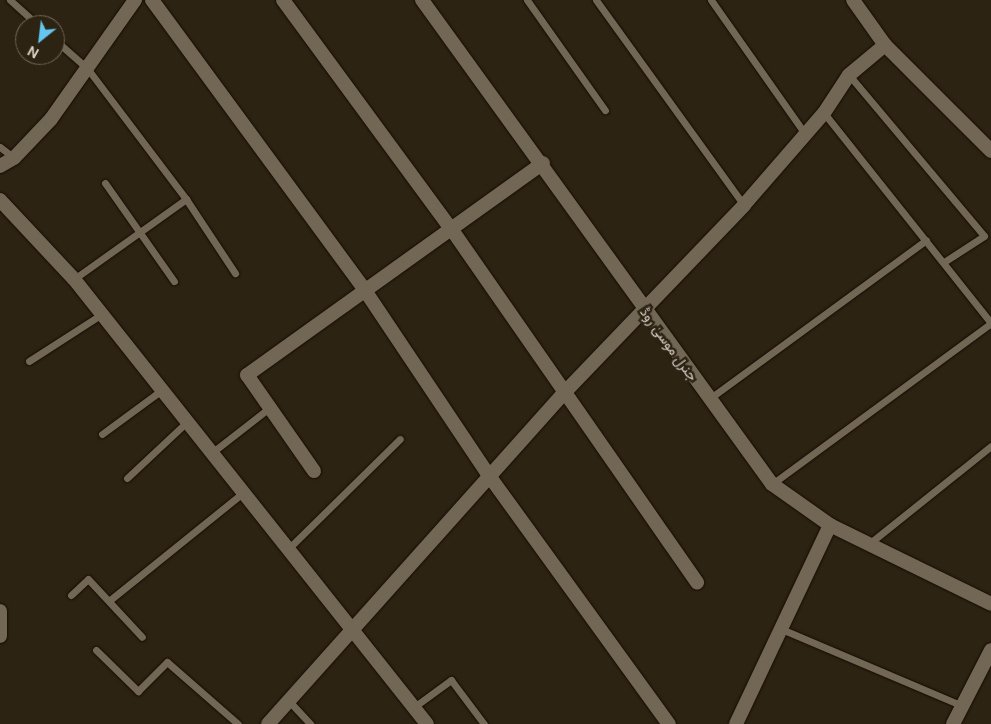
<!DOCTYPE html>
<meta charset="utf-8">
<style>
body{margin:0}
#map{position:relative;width:991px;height:724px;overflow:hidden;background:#2d2313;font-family:"DM Sans",Vazirmatn,sans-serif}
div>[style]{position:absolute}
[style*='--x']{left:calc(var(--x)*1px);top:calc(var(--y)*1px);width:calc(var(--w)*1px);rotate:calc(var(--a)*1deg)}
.roads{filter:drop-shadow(0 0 1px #150c01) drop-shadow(0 0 1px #150c01)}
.lane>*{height:7px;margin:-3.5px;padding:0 3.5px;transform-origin:3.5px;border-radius:3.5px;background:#726655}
.street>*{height:14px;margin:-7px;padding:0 7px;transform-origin:7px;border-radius:7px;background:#726655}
span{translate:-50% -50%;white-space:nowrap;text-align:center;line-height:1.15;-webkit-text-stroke:5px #2d2313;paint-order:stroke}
.street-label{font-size:14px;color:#d8d1c7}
.north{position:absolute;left:15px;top:15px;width:50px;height:50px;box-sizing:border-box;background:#2d2313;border:1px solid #71695b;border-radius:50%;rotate:209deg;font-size:14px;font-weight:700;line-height:20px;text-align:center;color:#d8d1c7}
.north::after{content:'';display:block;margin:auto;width:18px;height:22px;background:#64c5ee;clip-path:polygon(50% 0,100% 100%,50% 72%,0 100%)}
</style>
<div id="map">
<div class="roads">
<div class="lane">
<i style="--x:10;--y:0;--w:38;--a:42"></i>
<i style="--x:527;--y:0;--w:135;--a:54.7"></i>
<i style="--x:596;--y:0;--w:253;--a:54.2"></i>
<i style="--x:711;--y:0;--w:165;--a:54.9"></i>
<i style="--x:55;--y:40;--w:43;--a:41.2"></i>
<i style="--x:87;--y:68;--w:164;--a:52.9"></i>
<i style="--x:186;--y:199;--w:89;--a:56.5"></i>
<i style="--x:849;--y:75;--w:210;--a:50"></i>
<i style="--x:984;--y:236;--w:48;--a:147"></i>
<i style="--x:0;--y:147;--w:18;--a:38"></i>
<i style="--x:105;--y:183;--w:120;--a:54.9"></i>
<i style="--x:74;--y:279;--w:138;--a:-35.5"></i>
<i style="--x:29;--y:361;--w:87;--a:-32.8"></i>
<i style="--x:709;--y:399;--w:269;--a:-36.2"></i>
<i style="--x:102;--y:434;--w:74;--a:-36.3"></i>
<i style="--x:214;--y:451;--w:70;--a:-38"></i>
<i style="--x:127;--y:478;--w:83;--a:-43.1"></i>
<i style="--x:772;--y:484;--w:272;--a:-36.3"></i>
<i style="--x:991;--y:323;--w:268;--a:-128.5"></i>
<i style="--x:870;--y:543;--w:155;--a:-38.7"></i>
<i style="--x:290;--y:547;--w:154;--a:-44.5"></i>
<i style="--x:71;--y:595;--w:23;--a:-43"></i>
<i style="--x:88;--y:579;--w:79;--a:47"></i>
<i style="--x:110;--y:600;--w:172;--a:-38.9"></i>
<i style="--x:779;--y:628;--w:200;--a:23"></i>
<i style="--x:96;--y:650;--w:59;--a:44.3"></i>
<i style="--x:138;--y:691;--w:41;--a:-45"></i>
<i style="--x:167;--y:662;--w:94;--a:41.1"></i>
<i style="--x:288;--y:700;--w:33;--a:47"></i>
<i style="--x:414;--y:707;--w:46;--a:-36.1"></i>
<i style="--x:451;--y:680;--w:55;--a:53.1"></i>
</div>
<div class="street">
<i style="--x:152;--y:0;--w:358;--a:53.7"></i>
<i style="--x:364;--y:289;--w:226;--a:56.2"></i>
<i style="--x:490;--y:477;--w:305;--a:54.1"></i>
<i style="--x:283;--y:0;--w:282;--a:53.7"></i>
<i style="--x:450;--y:227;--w:433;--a:55.2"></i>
<i style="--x:422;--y:0;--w:597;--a:54.13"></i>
<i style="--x:772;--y:484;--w:71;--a:35.3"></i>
<i style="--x:830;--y:525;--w:179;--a:26.1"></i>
<i style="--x:853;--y:0;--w:55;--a:54.6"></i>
<i style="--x:885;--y:45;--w:150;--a:45"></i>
<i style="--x:0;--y:166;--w:16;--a:-30"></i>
<i style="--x:14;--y:158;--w:54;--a:-46.5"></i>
<i style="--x:51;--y:119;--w:146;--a:-54.8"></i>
<i style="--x:0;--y:200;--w:108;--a:46.9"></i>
<i style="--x:74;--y:279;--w:568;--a:51.58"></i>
<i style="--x:314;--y:471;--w:117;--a:-124.9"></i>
<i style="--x:247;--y:375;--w:364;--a:-35.6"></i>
<i style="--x:0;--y:611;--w:25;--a:90"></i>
<i style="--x:268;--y:724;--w:444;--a:-48.2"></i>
<i style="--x:564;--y:393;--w:260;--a:-46.2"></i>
<i style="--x:744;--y:205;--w:122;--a:-49"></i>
<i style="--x:824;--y:113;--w:45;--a:-56.7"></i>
<i style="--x:849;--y:75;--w:47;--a:-39.8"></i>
<i style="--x:736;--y:724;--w:220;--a:-64.7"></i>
<i style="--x:953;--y:724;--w:83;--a:-62.8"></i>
</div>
</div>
<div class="street-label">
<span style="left:669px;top:344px;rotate:54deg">جنرل موسیٰ روڈ</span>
</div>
<div class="north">N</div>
</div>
